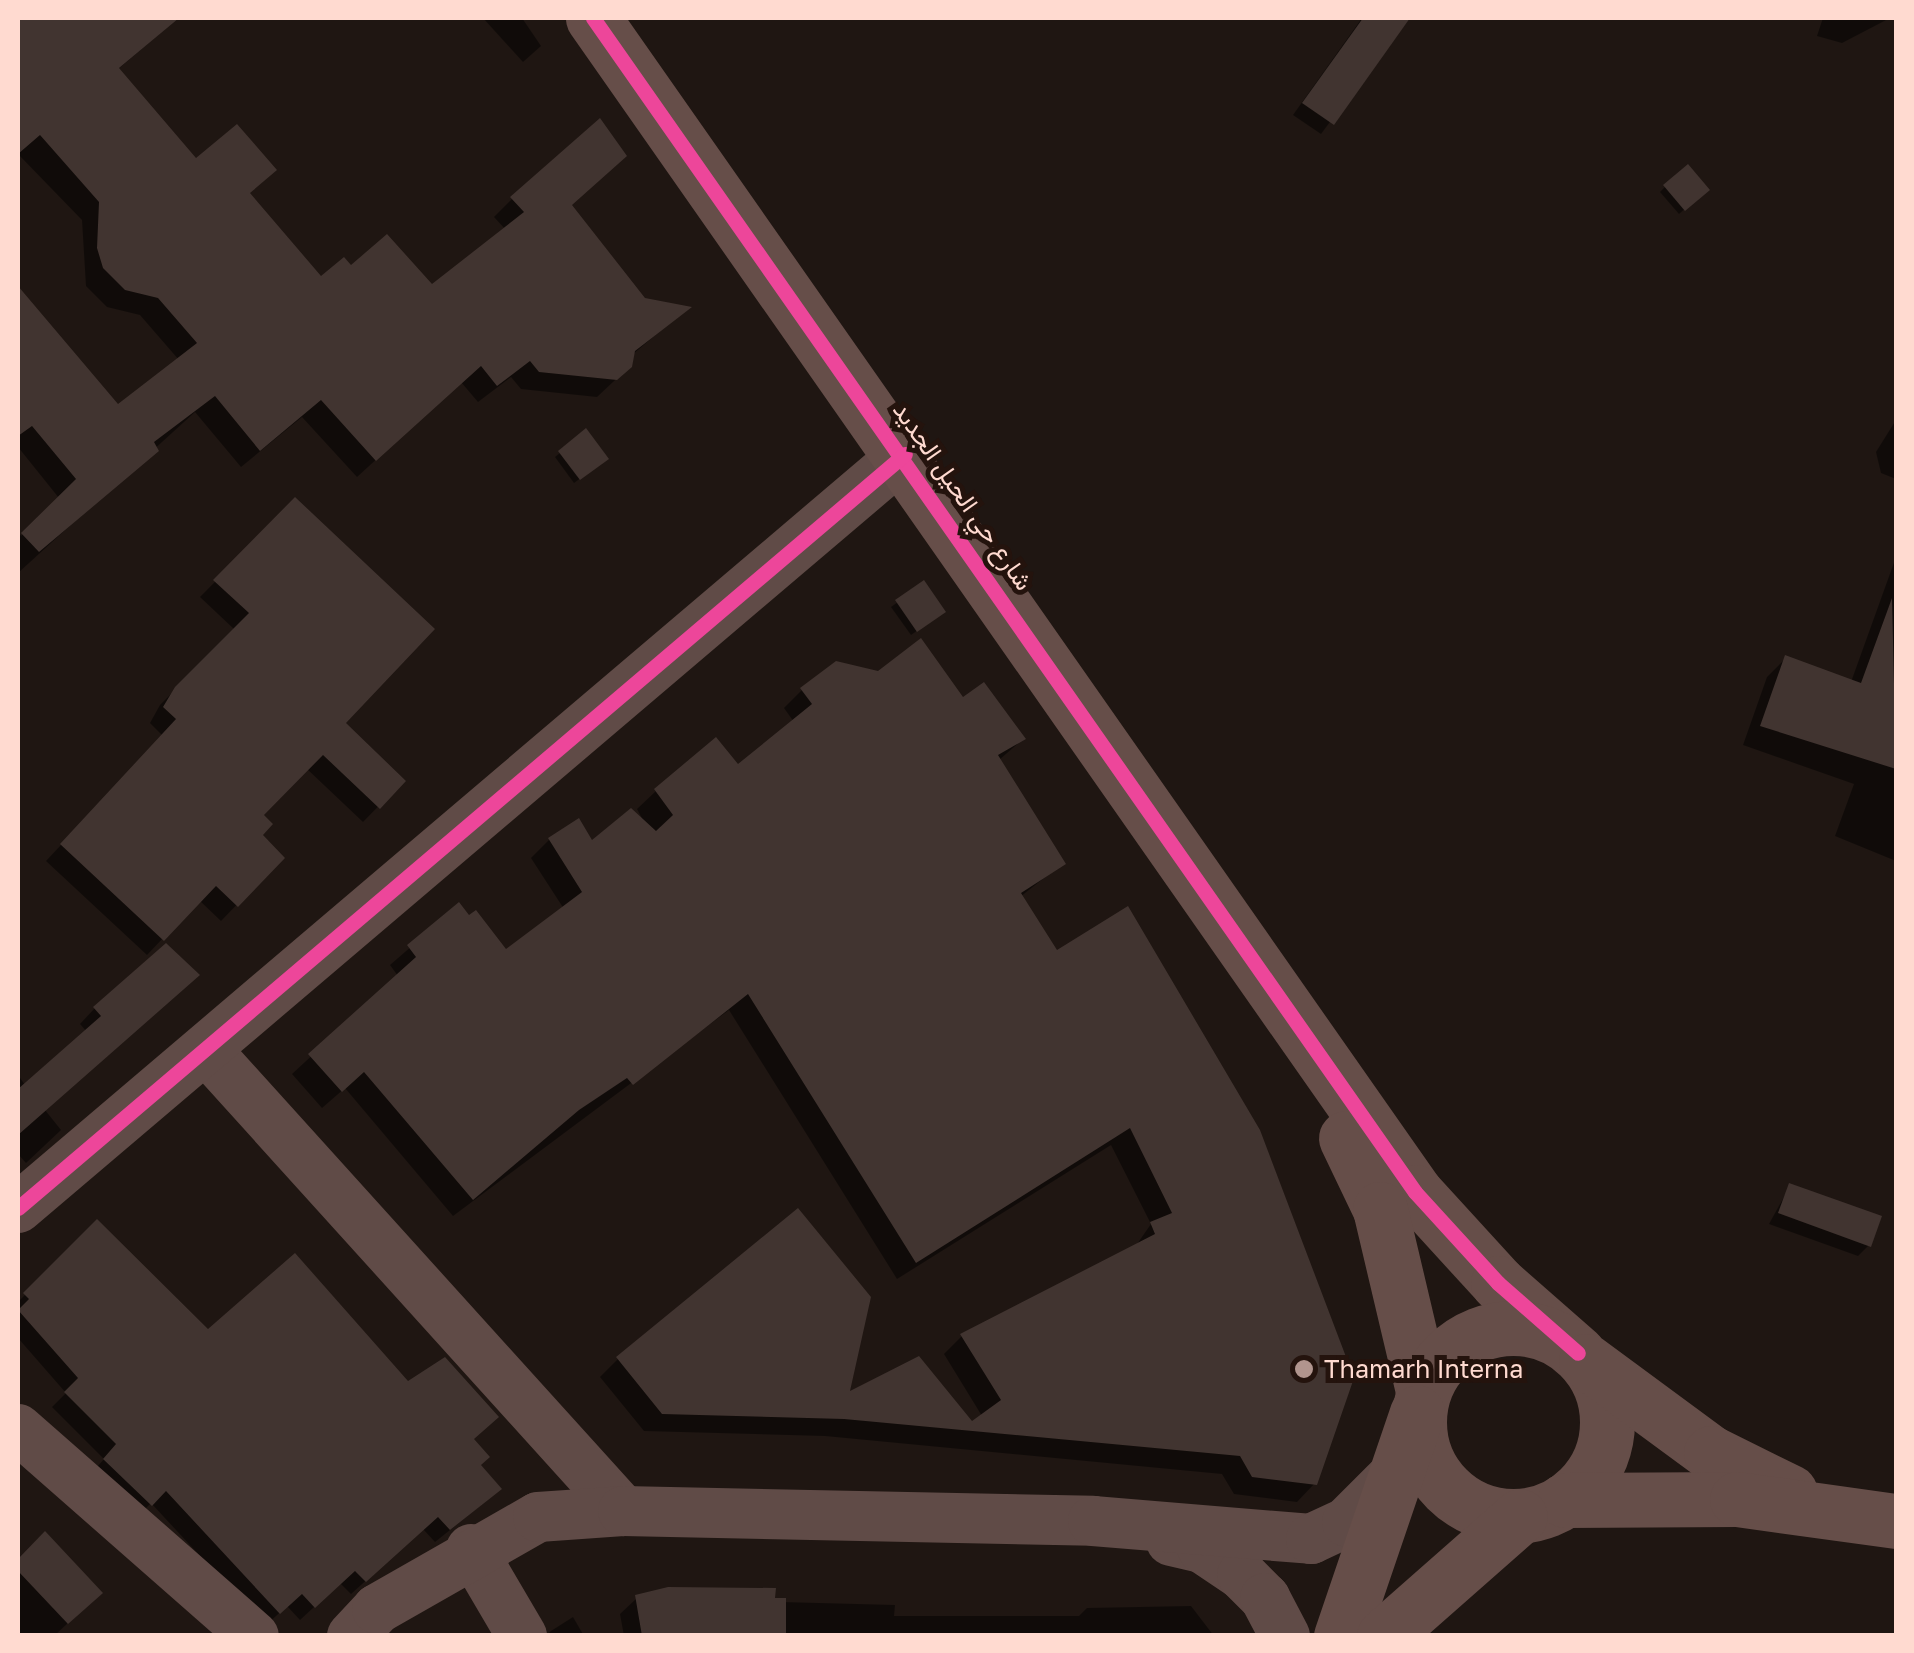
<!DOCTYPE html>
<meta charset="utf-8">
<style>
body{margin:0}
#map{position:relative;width:1914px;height:1653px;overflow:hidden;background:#1f1612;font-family:"Golos Text",Vazirmatn,sans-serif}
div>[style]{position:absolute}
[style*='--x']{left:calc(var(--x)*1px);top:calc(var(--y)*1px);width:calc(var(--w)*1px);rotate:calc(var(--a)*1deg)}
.shadow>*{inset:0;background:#0007}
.building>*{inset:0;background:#413430}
.street>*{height:50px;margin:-25px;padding:0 25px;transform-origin:25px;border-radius:25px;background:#604b47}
.secondary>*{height:55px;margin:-27.5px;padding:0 27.5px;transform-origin:27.5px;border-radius:27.5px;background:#664e49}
.secondary>.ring{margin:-27.5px;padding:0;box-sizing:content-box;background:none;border:55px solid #664e49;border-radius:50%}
.cycleway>*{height:15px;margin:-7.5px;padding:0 7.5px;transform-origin:7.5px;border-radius:7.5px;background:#ed469a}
.dots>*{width:28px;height:28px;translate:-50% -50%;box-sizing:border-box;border:5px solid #24130d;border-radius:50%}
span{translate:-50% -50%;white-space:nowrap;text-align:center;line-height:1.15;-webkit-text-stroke:10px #24130d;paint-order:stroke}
.street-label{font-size:25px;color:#ffdad0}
.poi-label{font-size:25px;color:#ffdad0}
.left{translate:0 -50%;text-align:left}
.frame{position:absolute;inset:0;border:20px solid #ffdad0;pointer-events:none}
</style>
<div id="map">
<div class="shadow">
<i style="clip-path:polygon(18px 18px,178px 18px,117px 70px,195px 161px,248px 195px,321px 280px,351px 269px,432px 288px,506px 230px,494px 217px,512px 199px,570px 206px,644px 300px,687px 308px,632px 355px,630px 366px,597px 397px,521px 389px,511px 377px,478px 402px,461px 382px,357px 477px,302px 417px,241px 467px,195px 412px,18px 573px,18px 531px,21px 536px,59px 498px,18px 447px,18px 394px,72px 354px,118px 407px,179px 360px,140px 315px,107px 307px,86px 286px,82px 220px,18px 154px)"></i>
<i style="clip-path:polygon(483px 18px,522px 18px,541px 46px,523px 62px)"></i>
<i style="clip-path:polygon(1362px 18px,1407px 18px,1321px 134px,1293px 115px)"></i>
<i style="clip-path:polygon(1823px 18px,1890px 18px,1842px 43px,1817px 36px)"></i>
<i style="clip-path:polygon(1665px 187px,1707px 189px,1679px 214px,1660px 192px)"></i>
<i style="clip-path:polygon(1896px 420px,1896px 479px,1881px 473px,1876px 452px)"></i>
<i style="clip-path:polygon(560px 453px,601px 463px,574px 483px,555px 457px)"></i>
<i style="clip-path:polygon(295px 501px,343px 724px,403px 781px,363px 822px,306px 768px,260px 815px,259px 835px,282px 858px,221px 921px,199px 900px,147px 955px,46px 861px,163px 736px,150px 723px,160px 705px,235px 630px,200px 597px)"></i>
<i style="clip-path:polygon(1896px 557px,1896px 861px,1835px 836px,1854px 784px,1743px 745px,1767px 677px,1786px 658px,1851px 682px)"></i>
<i style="clip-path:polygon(923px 584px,938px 616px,911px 635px,891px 607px)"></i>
<i style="clip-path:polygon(802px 690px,962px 700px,1023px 739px,999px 760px,1063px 863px,1020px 897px,1315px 1483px,1297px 1502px,1234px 1494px,1222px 1474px,825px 1436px,644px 1431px,600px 1377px,618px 1359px,847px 1396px,971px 1424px,982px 1416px,944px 1354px,962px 1336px,1135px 1247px,1151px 1224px,1111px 1145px,897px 1279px,729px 1010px,453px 1216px,345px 1088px,322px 1108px,292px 1074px,398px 976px,390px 965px,458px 906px,506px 952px,564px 909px,531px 858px,549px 840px,591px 843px,645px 824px,637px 809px,656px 791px,738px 768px,794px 722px,784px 708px)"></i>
<i style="clip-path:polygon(166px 946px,45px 1110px,61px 1130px,26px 1163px,18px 1154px,18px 1075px,25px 1085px,87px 1032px,80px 1024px,94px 1009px)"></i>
<i style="clip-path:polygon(1790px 1186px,1869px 1245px,1858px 1256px,1769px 1224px)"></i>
<i style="clip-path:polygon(97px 1223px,208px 1332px,407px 1384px,472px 1440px,485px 1502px,435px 1542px,423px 1529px,351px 1594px,340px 1583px,300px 1620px,287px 1606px,265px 1626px,151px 1503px,137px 1517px,91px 1474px,104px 1459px,52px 1407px,66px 1393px,18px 1338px,18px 1302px)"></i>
<i style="clip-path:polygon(45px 1535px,84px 1608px,54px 1636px,18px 1636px,18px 1562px)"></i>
<i style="clip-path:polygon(637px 1598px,895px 1605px,894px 1616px,1079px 1616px,1087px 1608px,1191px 1606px,1214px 1636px,624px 1636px,620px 1614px)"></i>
<i style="clip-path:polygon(573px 1617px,584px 1636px,546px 1636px,551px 1631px)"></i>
</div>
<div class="building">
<i style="clip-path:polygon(18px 18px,179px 18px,119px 68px,196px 158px,237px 124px,277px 170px,250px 193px,321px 276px,344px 257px,351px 265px,387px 234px,432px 284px,524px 212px,510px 197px,600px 118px,627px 156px,572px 205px,645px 298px,692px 307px,635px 351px,632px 367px,617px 380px,539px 372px,530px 361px,497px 386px,481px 366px,376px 461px,321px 400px,260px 451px,215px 396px,154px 442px,159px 451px,39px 552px,21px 533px,76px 479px,32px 426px,18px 436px,18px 286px,118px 404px,197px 343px,158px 298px,125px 290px,103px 268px,97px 248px,99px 202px,40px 135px,18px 154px)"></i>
<i style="clip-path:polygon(1363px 18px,1410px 18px,1334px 125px,1302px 103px)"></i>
<i style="clip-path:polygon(1688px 164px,1710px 190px,1685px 211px,1663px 185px)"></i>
<i style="clip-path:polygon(586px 428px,609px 459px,580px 480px,558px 451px)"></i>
<i style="clip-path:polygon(295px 497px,435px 629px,346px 723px,406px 781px,380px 809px,323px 755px,264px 815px,273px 824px,263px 835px,285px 858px,238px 907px,216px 886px,164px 941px,60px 844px,176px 719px,163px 707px,175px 687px,249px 613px,213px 580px)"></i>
<i style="clip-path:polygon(924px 580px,946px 612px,917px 632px,895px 600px)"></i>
<i style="clip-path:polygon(1892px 598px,1896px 769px,1760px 726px,1785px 655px,1861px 683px)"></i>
<i style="clip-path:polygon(921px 638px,963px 697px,984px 682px,1026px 739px,998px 755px,1066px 864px,1021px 893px,1057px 950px,1128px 906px,1260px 1130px,1354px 1378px,1317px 1485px,1252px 1477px,1240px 1456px,844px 1419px,662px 1414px,616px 1357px,798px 1208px,871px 1297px,850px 1391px,919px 1356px,972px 1421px,1001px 1400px,960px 1334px,1155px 1234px,1150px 1222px,1172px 1213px,1130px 1128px,916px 1263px,748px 994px,633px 1085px,627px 1078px,579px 1110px,473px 1200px,364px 1072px,342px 1092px,308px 1054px,416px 957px,407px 945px,459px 902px,469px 915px,476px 910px,506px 949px,582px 892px,548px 838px,579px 818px,592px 840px,631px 808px,656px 831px,673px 815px,654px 789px,716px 737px,738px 764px,812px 704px,800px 688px,836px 661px,878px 671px)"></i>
<i style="clip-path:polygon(166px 943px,200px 975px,18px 1135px,18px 1089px,101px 1016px,93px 1007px)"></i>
<i style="clip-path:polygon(1789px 1183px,1882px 1216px,1871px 1247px,1778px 1213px)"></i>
<i style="clip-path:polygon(97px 1219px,208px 1329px,295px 1253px,408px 1381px,445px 1357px,499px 1417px,474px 1439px,490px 1457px,481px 1465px,502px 1489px,450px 1530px,438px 1517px,366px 1582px,355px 1571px,315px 1608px,302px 1594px,280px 1614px,166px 1491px,152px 1506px,103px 1459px,116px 1444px,64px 1392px,78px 1378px,18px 1310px,29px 1299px,23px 1293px)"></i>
<i style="clip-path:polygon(45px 1531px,103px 1593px,68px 1624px,18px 1571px,18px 1559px)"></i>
<i style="clip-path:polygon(668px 1587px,776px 1588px,775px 1598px,786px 1598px,786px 1636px,642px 1636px,635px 1595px)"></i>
</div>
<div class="street">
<i style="--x:208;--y:1052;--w:619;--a:47.88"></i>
<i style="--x:18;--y:1208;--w:1164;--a:-40.37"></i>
<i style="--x:18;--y:1429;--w:314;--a:41.3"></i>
<i style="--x:1171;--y:1541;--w:32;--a:13"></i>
<i style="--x:1202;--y:1548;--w:48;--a:34"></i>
<i style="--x:1242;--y:1575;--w:33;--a:45"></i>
<i style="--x:1265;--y:1598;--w:43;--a:62.2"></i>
<i style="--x:471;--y:1549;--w:101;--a:59.6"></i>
<i style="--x:352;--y:1636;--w:37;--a:-47"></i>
<i style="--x:377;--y:1609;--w:185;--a:-29.7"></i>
<i style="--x:538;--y:1517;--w:85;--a:-4"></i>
<i style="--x:623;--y:1511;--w:470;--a:1.2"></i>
<i style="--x:1093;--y:1521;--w:219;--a:4.7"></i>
<i style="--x:1311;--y:1539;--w:40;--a:-25"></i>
<i style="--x:1347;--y:1522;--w:74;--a:-45"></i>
</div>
<div class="secondary">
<i style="--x:593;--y:18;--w:1433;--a:55"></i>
<i style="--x:1415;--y:1192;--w:123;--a:47.6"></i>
<i style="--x:1498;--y:1283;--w:106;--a:41.2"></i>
<i style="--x:1346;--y:1138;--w:79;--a:64.4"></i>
<i style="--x:1380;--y:1209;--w:187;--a:76.7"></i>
<i class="ring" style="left:1419px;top:1328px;width:133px;height:133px"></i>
<i style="--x:1586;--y:1361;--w:155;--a:36.4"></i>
<i style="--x:1711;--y:1453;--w:88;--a:26.3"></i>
<i style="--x:1565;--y:1500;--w:172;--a:-0.3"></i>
<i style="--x:1737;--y:1499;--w:161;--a:7.9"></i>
<i style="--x:1341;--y:1636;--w:236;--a:-71.2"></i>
<i style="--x:1384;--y:1636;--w:181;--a:-41.4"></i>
</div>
<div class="cycleway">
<i style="--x:593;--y:18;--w:1433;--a:55"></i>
<i style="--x:1415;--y:1192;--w:123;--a:47.6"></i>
<i style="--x:1498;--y:1283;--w:106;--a:41.2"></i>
<i style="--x:18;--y:1208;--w:1164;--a:-40.37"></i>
</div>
<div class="dots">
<i style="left:1304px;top:1369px;background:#b1958e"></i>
</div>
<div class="street-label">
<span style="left:963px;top:496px;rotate:55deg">شارع حي الحيل الجديد</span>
</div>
<div class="poi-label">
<span class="left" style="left:1324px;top:1369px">Thamarh Interna</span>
</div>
<div class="frame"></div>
</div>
